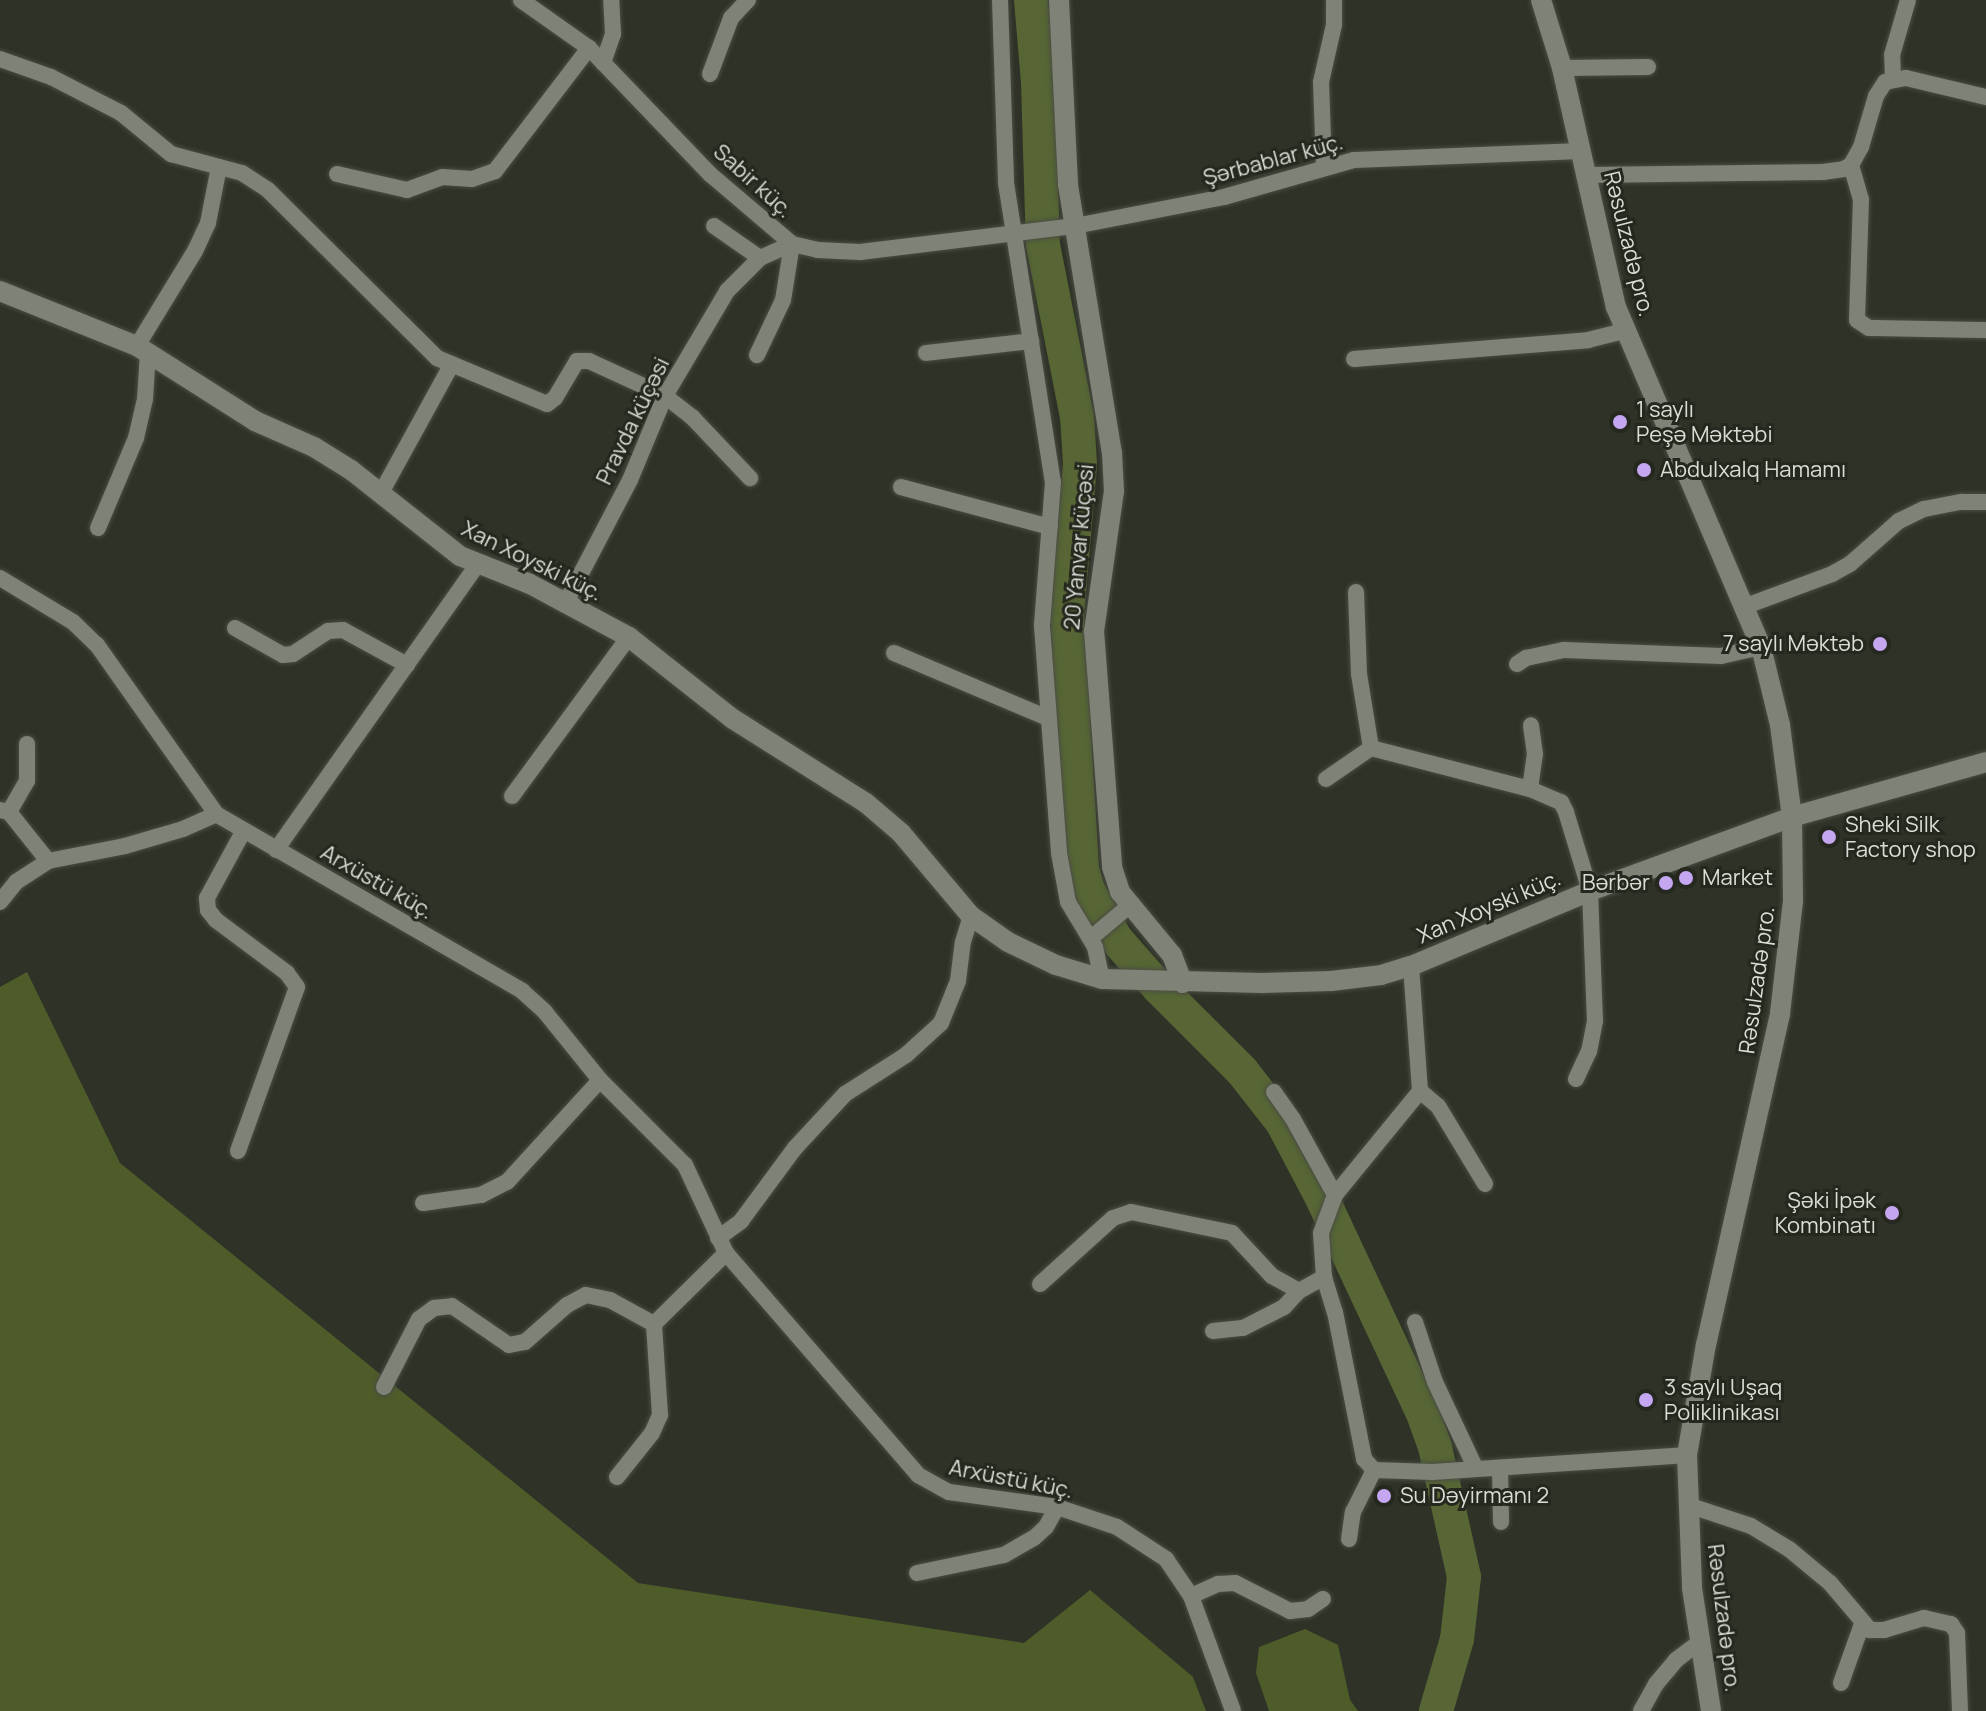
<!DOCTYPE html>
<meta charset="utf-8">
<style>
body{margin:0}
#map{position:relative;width:1986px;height:1711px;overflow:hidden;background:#2e3227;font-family:Manrope,sans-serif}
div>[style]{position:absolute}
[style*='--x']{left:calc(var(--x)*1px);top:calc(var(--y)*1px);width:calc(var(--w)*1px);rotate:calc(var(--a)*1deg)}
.forest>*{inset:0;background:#4e5c2a}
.river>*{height:34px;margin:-17px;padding:0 17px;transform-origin:17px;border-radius:17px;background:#576634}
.roads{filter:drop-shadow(0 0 2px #494d43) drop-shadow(0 0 2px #494d43)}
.minor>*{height:16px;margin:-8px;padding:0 8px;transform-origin:8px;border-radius:8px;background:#7f8377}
.tertiary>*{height:20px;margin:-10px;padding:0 10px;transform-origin:10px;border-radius:10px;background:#7f8377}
.dots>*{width:22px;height:22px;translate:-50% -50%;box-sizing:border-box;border:4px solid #24281e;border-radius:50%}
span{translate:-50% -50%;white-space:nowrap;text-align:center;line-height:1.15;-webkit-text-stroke:6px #24281e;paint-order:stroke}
.street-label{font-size:22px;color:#daddd6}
.poi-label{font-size:22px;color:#daddd6}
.left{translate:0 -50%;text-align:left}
.right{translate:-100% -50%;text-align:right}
</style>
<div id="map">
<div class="forest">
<i style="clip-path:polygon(27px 972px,120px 1163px,638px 1583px,1024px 1643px,1090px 1590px,1193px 1677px,1206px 1711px,0 1711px,0 987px)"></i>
<i style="clip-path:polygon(1305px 1629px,1338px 1645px,1350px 1700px,1358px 1711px,1269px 1711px,1256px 1673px,1259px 1647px)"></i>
</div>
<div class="river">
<i style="--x:1031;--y:0;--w:81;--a:85.1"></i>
<i style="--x:1038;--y:81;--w:164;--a:88.3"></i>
<i style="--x:1043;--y:245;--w:174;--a:78.8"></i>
<i style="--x:1077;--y:416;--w:48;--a:86.4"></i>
<i style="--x:1080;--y:464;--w:152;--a:94.9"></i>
<i style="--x:1067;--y:615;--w:254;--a:86.6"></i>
<i style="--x:1082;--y:869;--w:22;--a:74"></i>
<i style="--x:1088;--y:890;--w:56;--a:60.3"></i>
<i style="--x:1116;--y:939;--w:64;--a:48.8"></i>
<i style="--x:1158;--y:987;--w:119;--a:45"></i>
<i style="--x:1242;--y:1071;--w:65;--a:51.9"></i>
<i style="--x:1282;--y:1122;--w:86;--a:62.2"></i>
<i style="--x:1322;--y:1198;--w:235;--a:64.9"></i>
<i style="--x:1422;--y:1411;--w:38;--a:70"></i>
<i style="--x:1435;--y:1447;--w:133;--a:77.4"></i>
<i style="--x:1464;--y:1577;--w:62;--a:96.4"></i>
<i style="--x:1457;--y:1639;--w:75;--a:106.3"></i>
</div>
<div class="roads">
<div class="minor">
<i style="--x:521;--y:0;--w:83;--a:35.2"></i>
<i style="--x:589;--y:48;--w:176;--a:46.2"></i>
<i style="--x:711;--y:175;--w:106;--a:40.4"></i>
<i style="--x:792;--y:244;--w:27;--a:13"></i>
<i style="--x:818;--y:250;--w:42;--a:2.7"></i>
<i style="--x:860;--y:252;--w:217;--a:-6.9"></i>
<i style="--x:1075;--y:226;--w:152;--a:-11"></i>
<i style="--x:1224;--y:197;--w:135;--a:-15.9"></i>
<i style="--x:1354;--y:160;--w:227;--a:-2.3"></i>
<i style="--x:1000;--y:0;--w:183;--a:88.1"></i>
<i style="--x:1006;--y:183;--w:303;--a:81.1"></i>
<i style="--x:1053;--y:482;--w:144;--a:94.4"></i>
<i style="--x:1042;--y:626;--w:228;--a:85.7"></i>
<i style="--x:1059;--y:853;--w:50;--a:79.6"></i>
<i style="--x:1068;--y:902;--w:52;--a:59"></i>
<i style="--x:1095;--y:947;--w:33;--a:78"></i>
<i style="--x:0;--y:59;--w:54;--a:19.4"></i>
<i style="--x:51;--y:77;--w:79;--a:27.2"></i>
<i style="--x:121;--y:113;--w:65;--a:39.4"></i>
<i style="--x:171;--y:154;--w:73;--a:15"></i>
<i style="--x:242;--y:173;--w:31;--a:33"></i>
<i style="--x:268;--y:190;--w:238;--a:44.8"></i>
<i style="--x:437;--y:358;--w:119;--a:22.7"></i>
<i style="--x:547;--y:404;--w:10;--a:-37"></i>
<i style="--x:555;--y:398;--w:43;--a:-59.3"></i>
<i style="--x:577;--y:361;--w:12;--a:0"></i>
<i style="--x:589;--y:361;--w:84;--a:24.7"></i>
<i style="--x:665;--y:396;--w:36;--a:38"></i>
<i style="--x:693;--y:418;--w:83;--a:46.5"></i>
<i style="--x:603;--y:63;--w:31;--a:-71"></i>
<i style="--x:613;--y:34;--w:34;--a:-93"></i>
<i style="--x:1562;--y:68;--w:86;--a:-0.7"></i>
<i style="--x:710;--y:74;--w:60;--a:-69.4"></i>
<i style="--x:731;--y:18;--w:25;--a:-47"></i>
<i style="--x:1893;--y:78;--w:23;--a:-92"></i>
<i style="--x:1892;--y:55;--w:57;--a:-73.8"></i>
<i style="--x:1851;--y:165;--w:35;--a:74"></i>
<i style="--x:1861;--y:199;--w:121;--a:91.9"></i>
<i style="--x:1857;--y:320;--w:14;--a:34"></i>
<i style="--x:1869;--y:328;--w:117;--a:1"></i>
<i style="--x:1324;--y:167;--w:85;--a:-92"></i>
<i style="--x:1321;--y:82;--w:58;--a:-77.2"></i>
<i style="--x:1334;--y:25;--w:25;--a:-90"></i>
<i style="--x:337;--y:174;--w:72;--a:12.9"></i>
<i style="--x:407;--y:190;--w:37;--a:-20"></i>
<i style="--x:442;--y:177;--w:30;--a:4"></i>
<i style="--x:472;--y:179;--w:24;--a:-19"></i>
<i style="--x:495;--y:171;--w:155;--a:-52.6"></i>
<i style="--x:1587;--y:175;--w:236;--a:-0.7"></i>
<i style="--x:1823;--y:172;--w:21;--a:-8"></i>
<i style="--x:1844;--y:169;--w:8;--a:-30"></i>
<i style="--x:1851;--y:165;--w:21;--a:-61"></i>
<i style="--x:1861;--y:147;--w:53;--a:-73.6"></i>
<i style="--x:1876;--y:96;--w:17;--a:-57"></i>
<i style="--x:1885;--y:82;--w:21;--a:-11"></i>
<i style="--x:1906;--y:78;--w:82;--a:13.4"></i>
<i style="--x:714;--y:226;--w:56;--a:34.8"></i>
<i style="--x:137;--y:346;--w:111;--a:-58.6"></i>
<i style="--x:195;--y:251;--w:31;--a:-65"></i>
<i style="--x:208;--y:223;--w:57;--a:-78.9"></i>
<i style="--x:926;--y:353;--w:106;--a:-6.5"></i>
<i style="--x:1354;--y:359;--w:235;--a:-4.6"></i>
<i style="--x:1588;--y:340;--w:38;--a:-14"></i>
<i style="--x:901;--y:487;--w:154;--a:15"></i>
<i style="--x:381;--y:493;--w:147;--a:-61.2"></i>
<i style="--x:98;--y:528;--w:98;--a:-67.1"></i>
<i style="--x:136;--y:438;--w:40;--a:-77"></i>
<i style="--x:145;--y:399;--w:47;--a:-86.3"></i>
<i style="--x:0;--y:578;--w:85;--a:31.1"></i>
<i style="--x:73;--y:622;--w:33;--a:44"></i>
<i style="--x:97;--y:645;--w:207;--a:54.8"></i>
<i style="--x:216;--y:814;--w:354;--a:30"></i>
<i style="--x:522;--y:991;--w:31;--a:42"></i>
<i style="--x:545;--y:1012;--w:87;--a:51"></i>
<i style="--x:600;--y:1080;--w:120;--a:45"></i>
<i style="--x:685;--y:1165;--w:97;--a:65"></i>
<i style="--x:726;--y:1253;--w:294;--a:49.1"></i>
<i style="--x:918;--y:1475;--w:35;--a:29"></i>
<i style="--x:949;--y:1492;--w:109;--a:7.9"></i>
<i style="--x:1057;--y:1507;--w:63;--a:18.4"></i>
<i style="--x:1117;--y:1527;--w:59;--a:33.1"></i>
<i style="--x:1166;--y:1559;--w:45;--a:56"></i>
<i style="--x:1191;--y:1596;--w:122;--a:69.9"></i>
<i style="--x:1356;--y:592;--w:82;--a:87.9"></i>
<i style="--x:1359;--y:674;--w:75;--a:80.8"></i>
<i style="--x:1371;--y:748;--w:164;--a:14.5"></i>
<i style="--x:1530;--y:789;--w:34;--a:23"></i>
<i style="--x:1561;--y:802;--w:11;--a:63"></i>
<i style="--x:1566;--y:812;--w:83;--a:73.1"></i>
<i style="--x:1590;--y:891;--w:130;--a:87.8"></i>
<i style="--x:1595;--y:1021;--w:31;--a:101"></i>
<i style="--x:1589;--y:1051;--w:31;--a:115"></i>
<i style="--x:566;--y:602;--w:138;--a:-62.3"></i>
<i style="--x:630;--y:480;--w:91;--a:-67.4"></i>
<i style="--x:665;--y:396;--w:122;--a:-59.4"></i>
<i style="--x:727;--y:291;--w:47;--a:-45"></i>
<i style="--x:760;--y:258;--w:35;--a:-24"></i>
<i style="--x:792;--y:244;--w:57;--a:99.1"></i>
<i style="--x:783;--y:300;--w:61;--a:115.3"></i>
<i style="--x:1746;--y:606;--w:92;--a:-20.4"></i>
<i style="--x:1832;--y:574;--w:21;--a:-29"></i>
<i style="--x:1850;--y:564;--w:65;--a:-41.3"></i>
<i style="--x:1899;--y:521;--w:28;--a:-26"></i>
<i style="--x:1924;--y:509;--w:38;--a:-11"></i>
<i style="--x:1961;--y:502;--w:25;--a:0"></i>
<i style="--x:235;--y:628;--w:55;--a:29.4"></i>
<i style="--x:283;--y:655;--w:10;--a:-6"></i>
<i style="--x:293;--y:654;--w:42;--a:-33.3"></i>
<i style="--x:328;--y:631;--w:15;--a:-4"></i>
<i style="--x:343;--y:630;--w:73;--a:28.7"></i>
<i style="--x:894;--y:653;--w:167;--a:22.9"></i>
<i style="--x:1517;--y:664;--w:11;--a:-34"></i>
<i style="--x:1526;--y:658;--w:39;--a:-12"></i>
<i style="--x:1564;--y:650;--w:157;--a:2.2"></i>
<i style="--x:1721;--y:656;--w:41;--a:-12.7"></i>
<i style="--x:1326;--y:779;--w:55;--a:-34.6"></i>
<i style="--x:1530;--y:789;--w:35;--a:-82"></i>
<i style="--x:1535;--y:754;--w:29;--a:-98"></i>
<i style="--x:512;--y:796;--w:197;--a:-53.7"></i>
<i style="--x:0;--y:810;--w:9;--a:13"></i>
<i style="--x:9;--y:812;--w:63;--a:51.5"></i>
<i style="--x:48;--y:861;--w:78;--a:-11"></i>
<i style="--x:125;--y:846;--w:60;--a:-16.3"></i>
<i style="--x:183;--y:829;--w:36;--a:-24"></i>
<i style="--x:9;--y:812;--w:36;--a:-60"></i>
<i style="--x:27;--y:781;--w:37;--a:-90"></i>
<i style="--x:276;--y:850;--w:349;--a:-54.8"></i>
<i style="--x:0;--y:902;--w:26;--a:-51"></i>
<i style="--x:16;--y:882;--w:38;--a:-33"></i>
<i style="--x:1091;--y:938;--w:51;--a:-40.2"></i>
<i style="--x:1420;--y:1091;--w:23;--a:40"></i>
<i style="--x:1438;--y:1106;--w:91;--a:58.9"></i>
<i style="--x:1274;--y:1092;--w:33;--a:55"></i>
<i style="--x:1293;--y:1119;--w:87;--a:61.1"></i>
<i style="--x:238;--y:1151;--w:174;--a:-70.2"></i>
<i style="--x:297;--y:987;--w:17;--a:-126"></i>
<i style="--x:287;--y:973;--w:89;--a:-143.3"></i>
<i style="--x:216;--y:920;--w:13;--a:-129"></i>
<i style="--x:208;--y:910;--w:12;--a:-95"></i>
<i style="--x:207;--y:898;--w:75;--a:-61.4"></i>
<i style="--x:423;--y:1203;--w:59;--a:-7.9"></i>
<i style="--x:481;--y:1195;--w:29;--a:-27"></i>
<i style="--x:507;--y:1182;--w:138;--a:-47.6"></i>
<i style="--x:718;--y:1238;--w:29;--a:-36"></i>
<i style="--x:741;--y:1221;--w:91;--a:-53.5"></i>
<i style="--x:795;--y:1148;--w:74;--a:-47.2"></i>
<i style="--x:845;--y:1094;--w:72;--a:-32.6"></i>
<i style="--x:906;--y:1055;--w:47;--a:-42.4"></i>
<i style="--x:941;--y:1023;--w:45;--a:-68"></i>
<i style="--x:958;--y:981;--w:39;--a:-83"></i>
<i style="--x:963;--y:942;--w:27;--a:-73"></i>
<i style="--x:1324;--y:1277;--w:37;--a:73"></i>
<i style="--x:1335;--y:1312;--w:150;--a:78.8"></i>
<i style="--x:1364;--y:1459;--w:15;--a:48"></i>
<i style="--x:1374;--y:1470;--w:59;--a:1.9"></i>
<i style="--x:1433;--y:1472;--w:255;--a:-3.8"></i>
<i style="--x:1040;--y:1284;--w:98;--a:-42.1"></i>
<i style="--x:1113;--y:1218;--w:19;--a:-18"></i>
<i style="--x:1131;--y:1212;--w:103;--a:11.7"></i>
<i style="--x:1232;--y:1233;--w:59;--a:47.1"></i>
<i style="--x:1272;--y:1276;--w:31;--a:29"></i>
<i style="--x:1299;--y:1291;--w:29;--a:-29"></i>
<i style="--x:1324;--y:1277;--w:44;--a:-93.9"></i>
<i style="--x:1321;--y:1233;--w:40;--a:-69.8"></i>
<i style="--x:1335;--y:1195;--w:134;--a:-50.7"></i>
<i style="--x:1420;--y:1091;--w:125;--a:-94.1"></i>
<i style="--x:1415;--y:1322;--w:63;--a:71.6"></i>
<i style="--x:1435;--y:1382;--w:96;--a:64.8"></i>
<i style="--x:1213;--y:1331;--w:30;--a:-6"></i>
<i style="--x:1243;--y:1328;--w:46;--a:-27.1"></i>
<i style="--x:1284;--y:1307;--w:22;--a:-47"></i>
<i style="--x:384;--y:1387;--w:76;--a:-62.8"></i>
<i style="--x:419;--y:1319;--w:19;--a:-36"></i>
<i style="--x:434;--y:1308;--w:18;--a:-6"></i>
<i style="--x:452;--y:1306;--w:69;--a:34.4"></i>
<i style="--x:509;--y:1345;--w:16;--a:-11"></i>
<i style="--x:525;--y:1342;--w:56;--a:-41.4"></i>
<i style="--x:567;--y:1305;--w:21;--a:-28"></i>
<i style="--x:586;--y:1295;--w:25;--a:12"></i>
<i style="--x:610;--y:1300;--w:50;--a:28.6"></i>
<i style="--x:654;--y:1324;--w:101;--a:-44.6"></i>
<i style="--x:1500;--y:1468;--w:54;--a:88.9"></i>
<i style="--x:617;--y:1477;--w:56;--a:-51.5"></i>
<i style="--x:652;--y:1433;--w:20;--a:-66"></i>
<i style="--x:660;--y:1415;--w:91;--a:-93.8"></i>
<i style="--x:1688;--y:1505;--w:66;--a:18.4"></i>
<i style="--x:1751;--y:1526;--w:44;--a:31.2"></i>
<i style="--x:1789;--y:1549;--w:53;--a:39.7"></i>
<i style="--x:1830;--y:1583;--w:62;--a:49.6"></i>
<i style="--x:1870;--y:1630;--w:14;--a:0"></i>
<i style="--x:1884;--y:1630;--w:42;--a:-16.7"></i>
<i style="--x:1924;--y:1618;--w:28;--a:13"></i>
<i style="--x:1951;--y:1624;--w:11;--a:56"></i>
<i style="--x:1957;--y:1633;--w:78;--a:87.8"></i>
<i style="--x:1349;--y:1539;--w:27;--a:-82"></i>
<i style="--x:1353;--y:1512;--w:47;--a:-63.4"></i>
<i style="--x:917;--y:1573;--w:89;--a:-11.7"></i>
<i style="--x:1004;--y:1555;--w:34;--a:-30"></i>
<i style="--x:1034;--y:1538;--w:16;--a:-43"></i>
<i style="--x:1046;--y:1527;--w:23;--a:-61"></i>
<i style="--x:1191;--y:1596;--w:30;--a:-24"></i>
<i style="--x:1218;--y:1584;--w:17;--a:-3"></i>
<i style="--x:1235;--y:1583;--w:62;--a:27"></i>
<i style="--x:1290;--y:1611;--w:18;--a:-6"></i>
<i style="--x:1308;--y:1609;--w:18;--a:-34"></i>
<i style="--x:1841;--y:1683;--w:63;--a:-70.4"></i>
<i style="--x:1641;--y:1711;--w:31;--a:-61"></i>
<i style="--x:1656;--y:1684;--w:31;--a:-50"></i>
<i style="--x:1676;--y:1660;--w:30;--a:-37"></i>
</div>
<div class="tertiary">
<i style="--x:1059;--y:0;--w:185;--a:87.2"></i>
<i style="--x:1068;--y:185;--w:272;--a:80.7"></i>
<i style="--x:1112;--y:453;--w:38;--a:87"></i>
<i style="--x:1114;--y:491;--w:141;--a:98.1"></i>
<i style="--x:1094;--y:631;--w:237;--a:85.6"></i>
<i style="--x:1112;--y:867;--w:26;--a:72"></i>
<i style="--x:1120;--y:892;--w:82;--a:50.5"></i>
<i style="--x:1172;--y:955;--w:30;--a:69"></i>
<i style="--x:1541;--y:0;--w:71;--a:72.8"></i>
<i style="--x:1562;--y:68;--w:245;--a:77.3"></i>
<i style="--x:1616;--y:307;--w:370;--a:66.9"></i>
<i style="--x:1761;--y:647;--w:80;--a:76.3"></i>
<i style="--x:1780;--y:725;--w:93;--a:82.6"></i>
<i style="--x:1792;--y:817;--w:84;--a:89.3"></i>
<i style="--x:1793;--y:901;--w:114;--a:96.6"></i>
<i style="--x:1780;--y:1014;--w:338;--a:102.6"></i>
<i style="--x:1706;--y:1344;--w:113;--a:99.7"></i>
<i style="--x:1687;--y:1455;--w:133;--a:87.8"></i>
<i style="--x:1692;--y:1588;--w:124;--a:81.2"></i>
<i style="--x:0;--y:291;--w:148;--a:21.9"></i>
<i style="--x:137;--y:346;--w:140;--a:32.4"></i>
<i style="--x:255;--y:421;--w:64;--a:23.8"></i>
<i style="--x:314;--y:447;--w:44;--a:31.9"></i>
<i style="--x:351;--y:470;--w:139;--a:38.3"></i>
<i style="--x:460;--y:556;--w:75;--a:21.8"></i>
<i style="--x:530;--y:584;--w:112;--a:28.2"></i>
<i style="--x:629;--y:637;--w:132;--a:38.3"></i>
<i style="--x:733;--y:719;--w:157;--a:32.3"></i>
<i style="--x:866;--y:803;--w:46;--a:40.6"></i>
<i style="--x:901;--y:833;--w:109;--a:49.9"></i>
<i style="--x:971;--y:916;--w:45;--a:35.1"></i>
<i style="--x:1008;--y:942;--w:53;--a:25.6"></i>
<i style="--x:1056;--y:965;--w:48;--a:16.9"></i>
<i style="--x:1102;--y:979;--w:160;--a:1.4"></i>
<i style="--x:1262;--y:983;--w:69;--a:-1.7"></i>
<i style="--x:1331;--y:981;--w:50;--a:-6.8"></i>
<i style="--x:1381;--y:975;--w:31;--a:-17"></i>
<i style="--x:1411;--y:966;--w:194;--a:-22.7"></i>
<i style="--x:1590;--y:891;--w:215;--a:-20.1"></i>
<i style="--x:1792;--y:817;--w:202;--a:-15.8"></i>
</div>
</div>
<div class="dots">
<i style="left:1620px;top:422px;background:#c5a7f1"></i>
<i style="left:1644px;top:470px;background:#c5a7f1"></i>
<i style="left:1880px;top:644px;background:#c5a7f1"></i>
<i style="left:1829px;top:837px;background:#c5a7f1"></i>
<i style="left:1686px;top:878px;background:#c5a7f1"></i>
<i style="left:1666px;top:883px;background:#c5a7f1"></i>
<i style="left:1892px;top:1213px;background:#c5a7f1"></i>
<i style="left:1646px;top:1400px;background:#c5a7f1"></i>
<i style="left:1384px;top:1496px;background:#c5a7f1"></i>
</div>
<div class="street-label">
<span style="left:1273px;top:160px;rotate:-15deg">Şərbablar küç.</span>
<span style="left:753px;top:181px;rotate:42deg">Sabir küç.</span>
<span style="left:1629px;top:244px;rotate:76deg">Rəsulzadə pro.</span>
<span style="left:633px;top:421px;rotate:-64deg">Pravda küçəsi</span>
<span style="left:1079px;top:547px;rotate:-85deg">20 Yanvar küçəsi</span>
<span style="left:532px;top:561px;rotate:26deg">Xan Xoyski küç.</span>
<span style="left:377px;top:882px;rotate:30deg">Arxüstü küç.</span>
<span style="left:1489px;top:907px;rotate:-23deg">Xan Xoyski küç.</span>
<span style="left:1757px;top:980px;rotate:-82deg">Rəsulzadə pro.</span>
<span style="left:1011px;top:1479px;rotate:11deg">Arxüstü küç.</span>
<span style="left:1724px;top:1618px;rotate:83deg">Rəsulzadə pro.</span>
</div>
<div class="poi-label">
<span class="left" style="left:1636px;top:422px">1 saylı<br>Peşə Məktəbi</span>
<span class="left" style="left:1660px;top:470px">Abdulxalq Hamamı</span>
<span class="right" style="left:1864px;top:644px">7 saylı Məktəb</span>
<span class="left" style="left:1845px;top:837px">Sheki Silk<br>Factory shop</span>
<span class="left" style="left:1702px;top:878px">Market</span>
<span class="right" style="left:1650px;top:883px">Bərbər</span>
<span class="right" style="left:1876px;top:1213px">Şəki İpək<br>Kombinatı</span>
<span class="left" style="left:1664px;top:1400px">3 saylı Uşaq<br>Poliklinikası</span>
<span class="left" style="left:1400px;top:1496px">Su Dəyirmanı 2</span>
</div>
</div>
